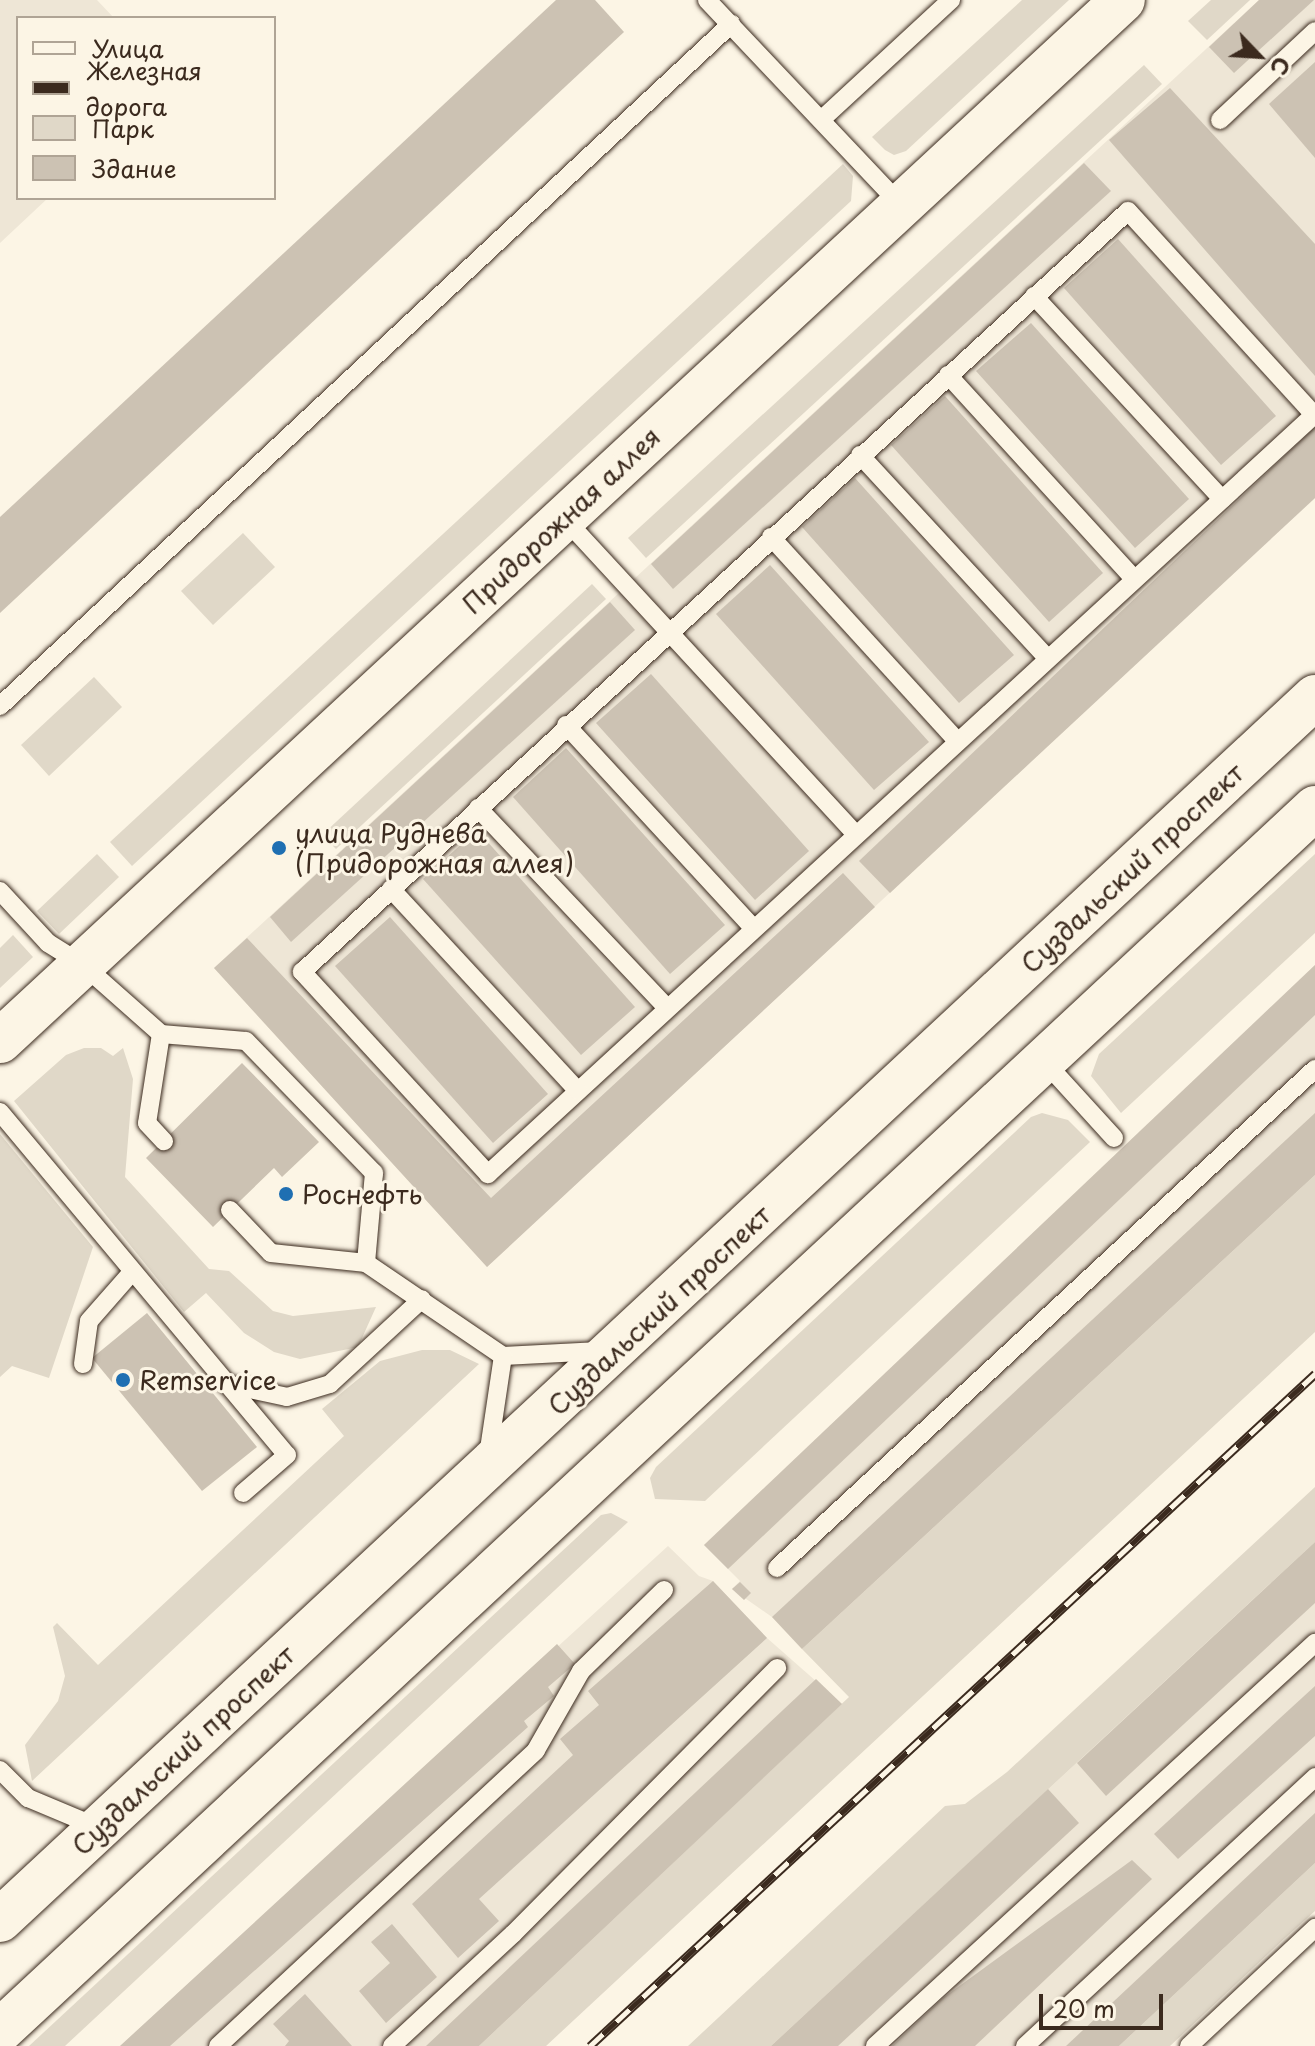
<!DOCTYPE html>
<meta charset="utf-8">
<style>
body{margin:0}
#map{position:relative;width:1315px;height:2046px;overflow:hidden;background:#fcf5e5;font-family:"Playpen Sans",sans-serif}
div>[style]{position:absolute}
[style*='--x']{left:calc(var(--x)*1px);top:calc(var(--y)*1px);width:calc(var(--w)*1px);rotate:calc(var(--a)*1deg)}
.built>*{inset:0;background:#eee6d6}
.green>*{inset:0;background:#e0d8c8}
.building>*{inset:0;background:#ccc2b3}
.roads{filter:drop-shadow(0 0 2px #3b2a1e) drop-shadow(0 0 2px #3b2a1e)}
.lane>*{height:18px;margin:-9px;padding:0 9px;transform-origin:9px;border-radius:9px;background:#fcf5e5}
.secondary>*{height:44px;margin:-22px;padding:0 22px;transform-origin:22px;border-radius:22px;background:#fcf5e5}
.rail>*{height:9px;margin-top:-4.5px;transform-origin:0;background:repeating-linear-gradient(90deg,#fcf5e5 0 18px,#3b2a1e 0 36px);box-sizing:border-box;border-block:2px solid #3b2a1e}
.dots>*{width:22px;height:22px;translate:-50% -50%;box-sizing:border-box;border:4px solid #fcf5e5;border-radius:50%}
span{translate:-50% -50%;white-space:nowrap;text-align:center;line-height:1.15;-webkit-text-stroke:6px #fcf5e5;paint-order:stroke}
.street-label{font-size:26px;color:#3b2a1e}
.poi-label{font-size:26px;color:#3b2a1e}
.left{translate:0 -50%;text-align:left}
.legend{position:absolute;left:16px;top:16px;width:260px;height:184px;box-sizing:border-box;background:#fcf5e5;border:2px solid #afa495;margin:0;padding:10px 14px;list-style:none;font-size:24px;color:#3b2a1e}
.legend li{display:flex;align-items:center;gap:16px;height:40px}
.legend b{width:40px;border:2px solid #afa495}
.north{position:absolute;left:1219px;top:16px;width:80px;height:80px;-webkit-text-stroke:6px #fcf5e5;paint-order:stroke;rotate:115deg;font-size:22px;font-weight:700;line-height:32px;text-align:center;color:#3b2a1e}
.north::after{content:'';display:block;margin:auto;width:28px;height:36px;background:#3b2a1e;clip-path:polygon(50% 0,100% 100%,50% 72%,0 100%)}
.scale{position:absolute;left:1039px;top:1994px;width:124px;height:36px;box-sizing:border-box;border:4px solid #3b2a1e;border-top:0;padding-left:10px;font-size:24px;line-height:28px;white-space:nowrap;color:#3b2a1e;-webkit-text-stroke:6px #fcf5e5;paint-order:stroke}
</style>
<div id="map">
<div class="built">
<i style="clip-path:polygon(0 0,97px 0,114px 18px,18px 18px,18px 198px,48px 198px,0 243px)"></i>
<i style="clip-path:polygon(1259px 0,1315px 0,1315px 498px,487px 1267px,214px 968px)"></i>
<i style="clip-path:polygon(1315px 965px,1315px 1175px,802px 1649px,772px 1617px,732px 1589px,740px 1581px,704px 1545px)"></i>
<i style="clip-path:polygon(1315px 1542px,1315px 1863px,1119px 2046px,771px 2046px)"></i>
<i style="clip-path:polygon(668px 1546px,699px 1576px,713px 1581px,767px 1638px,842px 1704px,479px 2046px,120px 2046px)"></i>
</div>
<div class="green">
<i style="clip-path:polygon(1022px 0,1069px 0,906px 151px,894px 155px,885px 150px,872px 137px)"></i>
<i style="clip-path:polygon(1211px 0,1250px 0,1207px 40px,1188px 21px)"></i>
<i style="clip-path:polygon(1144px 65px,1162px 84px,646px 558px,628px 538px)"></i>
<i style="clip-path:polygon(843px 164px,853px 176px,851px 201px,132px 866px,110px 842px)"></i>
<i style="clip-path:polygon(243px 533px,275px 567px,213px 625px,181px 591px)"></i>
<i style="clip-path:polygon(592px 584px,606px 599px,336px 849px,322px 835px)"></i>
<i style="clip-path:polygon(94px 677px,122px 707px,49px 776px,21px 745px)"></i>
<i style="clip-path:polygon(97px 854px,119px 877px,59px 934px,37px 911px)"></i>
<i style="clip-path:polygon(1315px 854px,1315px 933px,1121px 1113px,1091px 1076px,1099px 1054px)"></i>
<i style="clip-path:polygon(13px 935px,33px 957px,0 988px,0 948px)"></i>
<i style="clip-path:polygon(84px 1048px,101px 1048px,113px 1056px,123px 1048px,133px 1079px,125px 1177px,209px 1269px,229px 1271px,273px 1311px,293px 1316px,376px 1307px,358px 1347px,300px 1359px,274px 1352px,244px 1333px,206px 1293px,184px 1312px,14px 1101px,66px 1055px)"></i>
<i style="clip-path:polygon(1042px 1113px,1068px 1120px,1090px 1142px,705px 1501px,655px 1499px,650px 1478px,656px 1467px,1031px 1117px)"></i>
<i style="clip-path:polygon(0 1134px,93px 1247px,49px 1378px,12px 1366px,0 1377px)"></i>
<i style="clip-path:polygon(1315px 1175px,1315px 1332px,546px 2046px,479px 2046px,849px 1697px,802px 1649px)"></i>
<i style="clip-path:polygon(422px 1350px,450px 1350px,479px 1364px,32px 1781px,25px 1745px,58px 1701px,65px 1676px,53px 1627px,57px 1623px,98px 1665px,344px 1436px,322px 1409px,380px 1361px)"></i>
<i style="clip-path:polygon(1315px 1487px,1315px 1542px,771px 2046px,688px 2046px,945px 1806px,965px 1804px,1007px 1772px)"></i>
<i style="clip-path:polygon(611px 1513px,628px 1522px,65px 2046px,29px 2046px,601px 1515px)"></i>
<i style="clip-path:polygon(1315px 1863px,1315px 1911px,1285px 1938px,1170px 2046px,1119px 2046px)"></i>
</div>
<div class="building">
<i style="clip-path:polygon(556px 0,595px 0,624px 32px,0 613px,0 517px)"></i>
<i style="clip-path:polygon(1259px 0,1314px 0,1234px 73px,1209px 47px)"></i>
<i style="clip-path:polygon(1315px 62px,1315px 158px,1269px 104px)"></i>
<i style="clip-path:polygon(1170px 88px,1315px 244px,1315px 376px,1109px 140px)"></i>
<i style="clip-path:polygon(1084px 163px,1111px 191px,673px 589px,651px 564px)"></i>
<i style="clip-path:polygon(1118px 239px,1276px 416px,1221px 465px,1064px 288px)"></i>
<i style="clip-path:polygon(1031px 323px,1189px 499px,1135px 548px,976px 371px)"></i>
<i style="clip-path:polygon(945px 396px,1103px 573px,1049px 622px,891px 445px)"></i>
<i style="clip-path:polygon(1315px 427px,1315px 498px,890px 893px,859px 861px)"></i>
<i style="clip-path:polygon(855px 478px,1014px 655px,959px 703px,802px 527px)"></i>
<i style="clip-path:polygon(770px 565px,929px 742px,874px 790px,716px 614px)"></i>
<i style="clip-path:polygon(610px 602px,635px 630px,291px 942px,270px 917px)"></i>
<i style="clip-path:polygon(651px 674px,809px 851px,755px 900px,596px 723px)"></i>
<i style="clip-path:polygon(566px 748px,725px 925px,670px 974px,513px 797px)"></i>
<i style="clip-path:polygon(477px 830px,635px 1007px,581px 1055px,423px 879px)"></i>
<i style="clip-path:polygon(843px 873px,875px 907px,487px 1267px,214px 968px,247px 938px,491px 1198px)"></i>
<i style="clip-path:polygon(390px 917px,548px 1094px,493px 1143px,335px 966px)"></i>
<i style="clip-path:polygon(1315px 965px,1315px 1015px,728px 1569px,704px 1545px)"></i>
<i style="clip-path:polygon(242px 1063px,319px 1142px,282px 1177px,274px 1168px,213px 1227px,146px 1158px)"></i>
<i style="clip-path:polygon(1315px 1113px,1315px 1175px,802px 1649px,772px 1617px)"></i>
<i style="clip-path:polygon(147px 1313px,257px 1447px,202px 1491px,92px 1358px)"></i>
<i style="clip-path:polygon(1315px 1542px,1315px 1603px,1106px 1796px,1077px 1763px)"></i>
<i style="clip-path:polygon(713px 1581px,767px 1638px,479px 1899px,499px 1921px,458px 1958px,412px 1904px,573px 1755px,560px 1739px,599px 1705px,588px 1691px)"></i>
<i style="clip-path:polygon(740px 1582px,751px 1593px,744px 1600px,732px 1589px)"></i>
<i style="clip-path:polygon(557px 1644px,575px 1664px,548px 1687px,554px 1696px,524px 1721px,528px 1727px,170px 2046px,120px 2046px)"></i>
<i style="clip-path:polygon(816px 1679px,842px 1704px,479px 2046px,426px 2046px)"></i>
<i style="clip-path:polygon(1315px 1686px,1315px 1736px,1178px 1859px,1154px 1834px)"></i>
<i style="clip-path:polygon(1048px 1789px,1079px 1823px,838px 2046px,771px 2046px)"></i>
<i style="clip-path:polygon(1315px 1813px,1315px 1863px,1119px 2046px,1066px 2046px)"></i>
<i style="clip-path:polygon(1132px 1860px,1152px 1879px,975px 2046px,892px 2046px,943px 1998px)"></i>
<i style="clip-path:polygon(392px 1924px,437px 1977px,386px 2023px,359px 1991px,390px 1963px,371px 1942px)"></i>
<i style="clip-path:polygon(305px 1994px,352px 2046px,285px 2046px,289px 2041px,273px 2024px)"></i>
</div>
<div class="roads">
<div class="lane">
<i style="--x:707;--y:0;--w:282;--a:46.6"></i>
<i style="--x:821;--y:120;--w:177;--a:-42.7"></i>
<i style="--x:1220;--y:120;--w:130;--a:-43.1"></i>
<i style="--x:1128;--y:211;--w:276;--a:47.6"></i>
<i style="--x:1314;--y:415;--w:1122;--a:137.42"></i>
<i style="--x:488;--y:1174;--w:275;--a:-132.6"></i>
<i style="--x:302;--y:972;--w:1123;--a:-42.65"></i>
<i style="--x:1034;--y:296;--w:277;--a:47.2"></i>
<i style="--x:948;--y:375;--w:276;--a:47.6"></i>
<i style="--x:860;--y:455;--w:277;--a:47.3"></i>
<i style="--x:563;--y:517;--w:432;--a:47.3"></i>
<i style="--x:771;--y:537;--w:276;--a:47.6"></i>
<i style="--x:0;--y:706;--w:1000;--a:-43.01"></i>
<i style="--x:566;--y:725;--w:277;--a:47.3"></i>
<i style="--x:478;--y:808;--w:275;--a:46.6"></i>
<i style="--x:391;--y:889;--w:275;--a:47.2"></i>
<i style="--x:0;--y:891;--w:71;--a:47.3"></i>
<i style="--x:48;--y:943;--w:40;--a:32"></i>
<i style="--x:82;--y:964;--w:106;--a:41.5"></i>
<i style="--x:161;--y:1034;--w:85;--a:4.7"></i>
<i style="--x:246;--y:1041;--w:184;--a:45.9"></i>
<i style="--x:374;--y:1173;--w:90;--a:95.1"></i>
<i style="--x:161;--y:1034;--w:90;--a:98.9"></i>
<i style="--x:147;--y:1123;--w:25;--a:47"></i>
<i style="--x:1044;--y:1061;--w:104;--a:47.7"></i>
<i style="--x:0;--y:1112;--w:447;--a:50.1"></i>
<i style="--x:287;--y:1455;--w:58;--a:139.2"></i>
<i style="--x:230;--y:1210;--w:59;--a:46.4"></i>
<i style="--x:271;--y:1253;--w:96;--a:6"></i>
<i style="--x:366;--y:1263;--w:166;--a:34.2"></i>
<i style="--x:503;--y:1356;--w:97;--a:-3"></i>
<i style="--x:83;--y:1364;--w:43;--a:-82.1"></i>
<i style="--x:89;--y:1321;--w:65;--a:-48.7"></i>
<i style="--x:226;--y:1384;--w:62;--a:12"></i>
<i style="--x:287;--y:1397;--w:45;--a:-16.8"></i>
<i style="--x:330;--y:1384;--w:125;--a:-42.7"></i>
<i style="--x:488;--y:1456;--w:101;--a:-81.5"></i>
<i style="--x:777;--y:1568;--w:734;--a:-42.85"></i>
<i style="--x:0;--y:1770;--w:40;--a:45"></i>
<i style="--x:28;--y:1798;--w:75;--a:22.8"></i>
<i style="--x:218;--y:2046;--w:434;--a:-42.9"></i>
<i style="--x:536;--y:1750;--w:91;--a:-60.3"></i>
<i style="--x:581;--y:1671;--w:116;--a:-44.3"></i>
<i style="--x:392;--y:2046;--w:165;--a:-42.8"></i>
<i style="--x:513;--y:1934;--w:375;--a:-45.2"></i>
<i style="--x:875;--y:2046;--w:597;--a:-42.49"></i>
<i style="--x:1025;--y:2046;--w:396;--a:-42.8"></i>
<i style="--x:1189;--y:2046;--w:173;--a:-43.1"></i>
</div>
<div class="secondary">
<i style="--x:0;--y:1041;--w:1531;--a:-42.83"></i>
<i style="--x:0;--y:1920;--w:1796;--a:-42.92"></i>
<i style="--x:0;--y:2031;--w:1796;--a:-42.92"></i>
</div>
</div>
<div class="rail">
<i style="--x:590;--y:2046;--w:989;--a:-42.83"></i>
</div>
<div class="dots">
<i style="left:279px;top:848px;background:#1f6fb2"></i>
<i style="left:286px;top:1194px;background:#1f6fb2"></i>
<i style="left:123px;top:1380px;background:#1f6fb2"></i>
</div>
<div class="street-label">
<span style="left:561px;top:520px;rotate:-43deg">Придорожная аллея</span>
<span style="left:1132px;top:868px;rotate:-43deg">Суздальский проспект</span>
<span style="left:659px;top:1310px;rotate:-43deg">Суздальский проспект</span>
<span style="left:183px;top:1750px;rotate:-43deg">Суздальский проспект</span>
</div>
<div class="poi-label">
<span class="left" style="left:295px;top:848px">улица Руднева<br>(Придорожная аллея)</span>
<span class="left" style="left:302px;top:1194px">Роснефть</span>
<span class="left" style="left:139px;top:1380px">Remservice</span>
</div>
<ul class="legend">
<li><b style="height:10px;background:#fcf5e5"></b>Улица</li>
<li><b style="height:10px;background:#3b2a1e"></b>Железная дорога</li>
<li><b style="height:22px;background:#e0d8c8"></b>Парк</li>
<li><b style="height:22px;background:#ccc2b3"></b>Здание</li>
</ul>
<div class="north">С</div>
<div class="scale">20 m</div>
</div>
